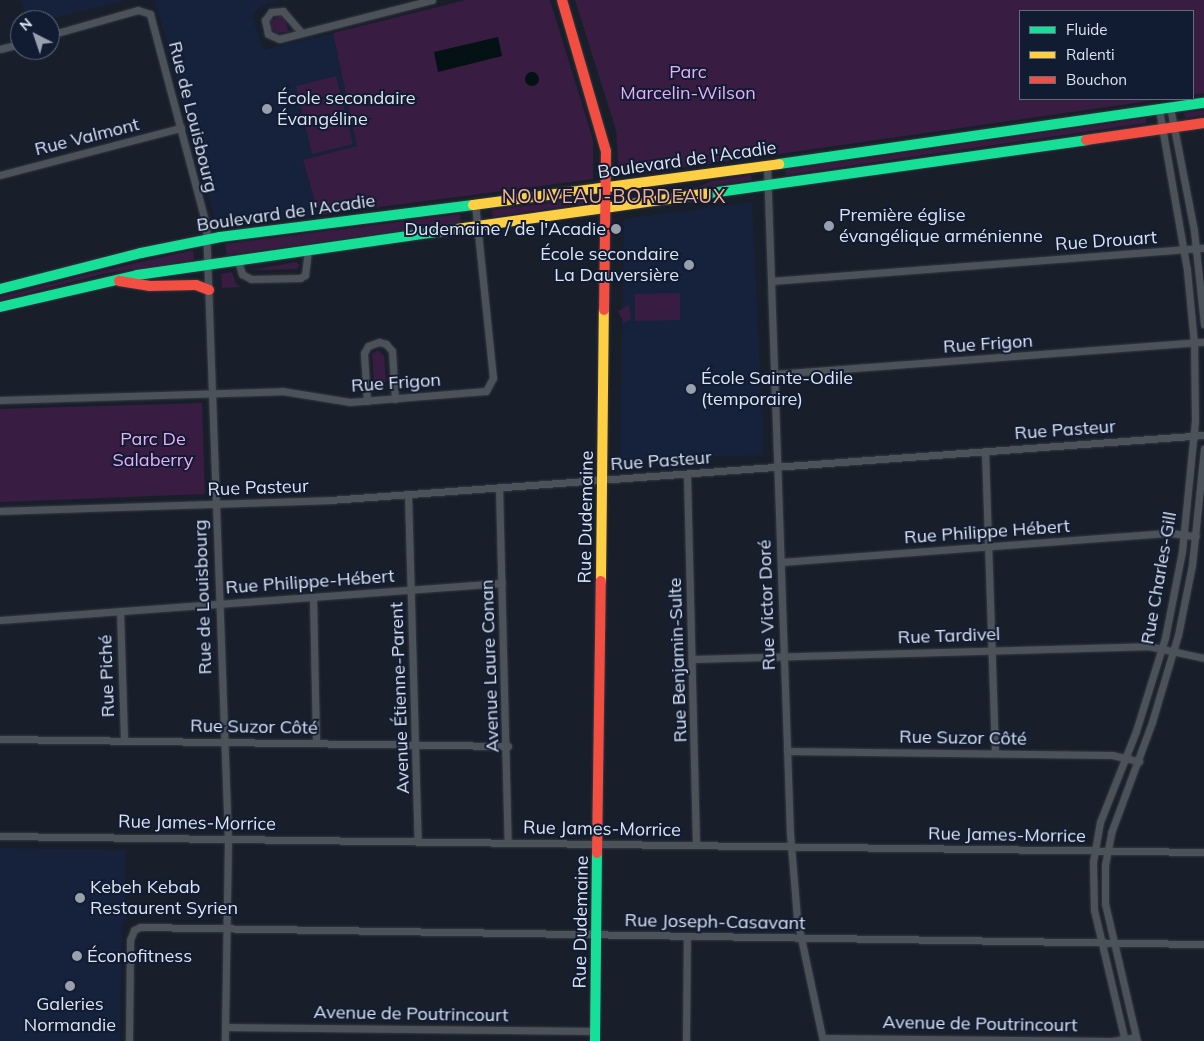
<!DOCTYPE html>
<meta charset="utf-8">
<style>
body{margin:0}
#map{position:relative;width:1204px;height:1041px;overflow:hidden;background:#191f2a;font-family:Mulish,sans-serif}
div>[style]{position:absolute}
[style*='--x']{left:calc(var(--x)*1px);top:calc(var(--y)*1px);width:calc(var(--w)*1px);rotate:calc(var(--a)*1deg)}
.built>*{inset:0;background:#16223b}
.green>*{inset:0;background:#381c41}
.water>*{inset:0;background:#041215}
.round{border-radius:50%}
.roads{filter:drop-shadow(0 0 1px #353943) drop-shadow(0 0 1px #353943)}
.street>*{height:7px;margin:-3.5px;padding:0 3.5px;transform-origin:3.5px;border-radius:3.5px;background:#4c525a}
.fast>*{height:10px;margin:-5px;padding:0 5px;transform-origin:5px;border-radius:5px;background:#16e098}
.slow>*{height:10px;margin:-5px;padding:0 5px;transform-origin:5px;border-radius:5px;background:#ffcf43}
.jam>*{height:10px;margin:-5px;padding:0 5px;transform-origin:5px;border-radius:5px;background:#f24e42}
.dots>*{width:14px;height:14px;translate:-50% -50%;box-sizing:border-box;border:2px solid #111c32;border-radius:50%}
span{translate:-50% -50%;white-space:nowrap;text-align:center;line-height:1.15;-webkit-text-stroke:4px #111c32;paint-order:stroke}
.park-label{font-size:18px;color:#ebadfa}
.poi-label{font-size:18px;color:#dce4f3}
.left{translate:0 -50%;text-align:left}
.right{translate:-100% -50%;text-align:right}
.street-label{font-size:18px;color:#dce4f3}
.neighbourhood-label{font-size:19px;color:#faaf8e;letter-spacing:1px}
.legend{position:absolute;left:1019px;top:10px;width:175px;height:90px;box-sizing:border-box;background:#111c32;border:1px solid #626c7f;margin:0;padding:6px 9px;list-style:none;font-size:15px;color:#dce4f3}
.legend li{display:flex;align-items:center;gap:10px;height:25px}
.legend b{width:25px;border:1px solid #626c7f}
.north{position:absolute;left:10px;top:10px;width:50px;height:50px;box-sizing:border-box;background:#111c32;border:1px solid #626c7f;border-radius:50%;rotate:319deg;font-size:14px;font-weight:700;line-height:20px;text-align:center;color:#dce4f3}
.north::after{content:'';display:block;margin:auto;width:18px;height:22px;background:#989fad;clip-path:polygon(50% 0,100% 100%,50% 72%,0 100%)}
</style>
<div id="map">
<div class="built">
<i style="clip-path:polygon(21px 0,127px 0,45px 20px,27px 20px)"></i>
<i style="clip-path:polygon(155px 0,281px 0,260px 6px,252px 16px,263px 50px,333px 33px,357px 146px,303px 160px,319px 215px,223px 227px,216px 225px)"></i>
<i style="clip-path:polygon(752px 202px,764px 455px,620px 461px,624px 219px)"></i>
<i style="clip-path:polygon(0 848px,125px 850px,126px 919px,122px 925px,120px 1041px,0 1041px)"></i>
</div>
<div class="green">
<i style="clip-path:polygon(466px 0,550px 0,593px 140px,593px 179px,319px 215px,303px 160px,357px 146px,333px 33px)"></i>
<i style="clip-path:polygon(575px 0,1204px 0,1204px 93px,1193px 95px,1193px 11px,1020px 11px,1020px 99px,1163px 99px,639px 174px,637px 171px,623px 176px,619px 172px,616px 130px)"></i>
<i style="clip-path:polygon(281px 16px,285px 19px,289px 32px,277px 33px,270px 28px,271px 20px)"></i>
<i style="clip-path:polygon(336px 76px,353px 144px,312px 154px,296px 86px)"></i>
<i style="clip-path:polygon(1204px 110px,1204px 115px,1185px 118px,1184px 113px)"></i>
<i style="clip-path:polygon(1146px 118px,1146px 123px,786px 175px,785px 170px)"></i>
<i style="clip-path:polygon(751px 175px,752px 180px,695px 188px,712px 181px)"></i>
<i style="clip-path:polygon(588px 198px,589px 203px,493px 217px,492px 210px)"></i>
<i style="clip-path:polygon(460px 214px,461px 222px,227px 255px,225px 244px)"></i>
<i style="clip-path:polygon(193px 250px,194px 260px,107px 273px,0 300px,0 297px,93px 273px)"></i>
<i style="clip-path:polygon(296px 262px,300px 265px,297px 269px,252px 270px)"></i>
<i style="clip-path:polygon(232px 272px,236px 284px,241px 287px,222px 288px,221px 274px)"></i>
<i style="clip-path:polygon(680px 293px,680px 320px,635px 321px,635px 294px)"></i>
<i style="clip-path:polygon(629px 305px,631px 319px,624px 323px,618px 311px)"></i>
<i style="clip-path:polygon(378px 350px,384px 356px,386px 382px,381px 388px,374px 382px,372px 354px)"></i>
<i style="clip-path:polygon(202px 403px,205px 494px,0 502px,0 409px)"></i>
</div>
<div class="water">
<i style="clip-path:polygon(498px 37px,502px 56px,438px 72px,434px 52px)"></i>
<i class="round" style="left:525px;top:72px;width:14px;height:14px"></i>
</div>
<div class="roads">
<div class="street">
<i style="--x:301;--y:32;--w:28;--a:-131"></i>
<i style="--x:283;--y:11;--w:12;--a:175"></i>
<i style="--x:271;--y:12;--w:10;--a:127"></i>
<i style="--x:265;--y:20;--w:14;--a:78"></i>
<i style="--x:268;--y:34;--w:12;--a:24"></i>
<i style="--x:279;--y:39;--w:158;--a:-14.3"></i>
<i style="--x:50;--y:35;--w:91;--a:-15.9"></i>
<i style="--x:138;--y:10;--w:13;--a:18"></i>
<i style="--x:150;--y:14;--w:218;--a:75.1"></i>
<i style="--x:206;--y:225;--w:614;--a:87.95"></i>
<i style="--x:228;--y:839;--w:202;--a:90.9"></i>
<i style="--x:0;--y:49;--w:21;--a:-14"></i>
<i style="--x:1170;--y:107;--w:126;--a:79"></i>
<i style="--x:1194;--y:231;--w:94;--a:83.9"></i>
<i style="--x:767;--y:165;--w:668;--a:88.03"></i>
<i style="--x:790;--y:833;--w:86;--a:85.3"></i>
<i style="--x:797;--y:919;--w:125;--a:78"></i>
<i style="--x:0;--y:175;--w:187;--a:-14.6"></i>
<i style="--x:238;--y:261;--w:14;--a:73"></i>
<i style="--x:242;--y:274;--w:10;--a:29"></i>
<i style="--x:251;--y:279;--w:49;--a:-1.2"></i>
<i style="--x:300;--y:278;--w:6;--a:-31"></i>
<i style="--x:305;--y:275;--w:24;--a:-83"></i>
<i style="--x:771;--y:281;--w:434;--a:-4.4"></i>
<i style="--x:775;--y:374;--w:430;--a:-4.3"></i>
<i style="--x:0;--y:400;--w:282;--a:-1.8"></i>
<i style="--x:282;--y:391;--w:69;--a:9.2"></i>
<i style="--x:350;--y:402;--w:136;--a:-4.6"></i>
<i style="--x:486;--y:391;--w:15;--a:-62"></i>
<i style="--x:493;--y:378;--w:174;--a:-95.9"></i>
<i style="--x:367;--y:401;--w:48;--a:-93.6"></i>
<i style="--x:364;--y:353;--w:8;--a:-60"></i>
<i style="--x:368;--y:346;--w:12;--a:-20"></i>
<i style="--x:379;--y:342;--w:7;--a:16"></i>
<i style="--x:386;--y:344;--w:9;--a:49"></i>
<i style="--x:392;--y:351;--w:48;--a:86.4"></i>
<i style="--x:985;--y:451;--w:302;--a:88.1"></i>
<i style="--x:687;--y:475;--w:370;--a:88.6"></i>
<i style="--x:499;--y:487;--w:356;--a:88.6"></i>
<i style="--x:408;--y:494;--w:348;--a:88.4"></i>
<i style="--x:0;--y:511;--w:330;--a:-1.9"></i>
<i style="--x:330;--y:500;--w:876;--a:-4.25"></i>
<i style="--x:781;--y:562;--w:390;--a:-4.3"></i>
<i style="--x:1170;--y:533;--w:26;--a:7"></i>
<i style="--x:313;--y:597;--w:146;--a:88.8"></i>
<i style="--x:120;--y:611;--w:129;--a:88.2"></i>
<i style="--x:0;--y:620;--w:503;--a:-4.22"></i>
<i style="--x:693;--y:659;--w:455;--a:-1.6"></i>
<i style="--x:1148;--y:646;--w:57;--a:12.1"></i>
<i style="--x:0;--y:739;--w:508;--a:0.79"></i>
<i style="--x:787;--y:751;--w:325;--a:0.7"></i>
<i style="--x:1112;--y:755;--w:28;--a:13"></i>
<i style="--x:0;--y:836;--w:1204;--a:0.76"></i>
<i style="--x:225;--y:1027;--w:370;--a:0.6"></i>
<i style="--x:823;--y:1038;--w:289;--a:0.6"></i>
<i style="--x:1112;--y:1041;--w:24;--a:-9"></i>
<i style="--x:129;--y:1041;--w:101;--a:-89.4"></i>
<i style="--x:130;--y:940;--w:11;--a:-68"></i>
<i style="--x:134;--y:930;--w:7;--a:-27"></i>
<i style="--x:140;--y:927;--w:1064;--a:0.92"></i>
<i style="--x:686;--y:1041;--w:105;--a:-89.5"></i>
<i style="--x:1125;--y:1041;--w:135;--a:-103.3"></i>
<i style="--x:1094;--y:910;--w:48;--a:-91.2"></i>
<i style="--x:1093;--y:862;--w:41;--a:-80.1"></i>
<i style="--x:1100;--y:822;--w:98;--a:-68.4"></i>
<i style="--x:1136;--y:731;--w:97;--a:-72.7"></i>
<i style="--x:1165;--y:638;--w:89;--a:-78.9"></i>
<i style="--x:1182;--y:551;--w:131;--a:-84.3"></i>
<i style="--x:1195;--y:421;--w:78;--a:-90.7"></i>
<i style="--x:1194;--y:343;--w:73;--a:-95.5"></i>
<i style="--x:1187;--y:270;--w:163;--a:-99.9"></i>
<i style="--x:1137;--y:1041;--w:141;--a:-103.1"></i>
<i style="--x:1105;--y:904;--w:39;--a:-90"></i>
<i style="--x:1105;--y:865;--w:33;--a:-79"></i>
<i style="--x:1111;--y:833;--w:118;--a:-69.7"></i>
<i style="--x:1152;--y:722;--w:91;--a:-73.4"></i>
<i style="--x:1178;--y:635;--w:71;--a:-78.7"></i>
<i style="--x:1192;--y:565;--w:117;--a:-84.1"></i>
</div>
<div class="fast">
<i style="--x:779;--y:164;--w:429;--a:-8.2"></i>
<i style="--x:704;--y:194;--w:386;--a:-8"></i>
<i style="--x:0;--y:289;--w:146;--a:-14.3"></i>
<i style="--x:141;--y:253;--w:81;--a:-11.4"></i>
<i style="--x:220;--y:237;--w:255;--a:-7.2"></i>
<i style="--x:0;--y:307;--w:141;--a:-13.1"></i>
<i style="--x:137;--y:275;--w:309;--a:-8.2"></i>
<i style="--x:595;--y:1041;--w:188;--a:-89.4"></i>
</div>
<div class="slow">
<i style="--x:473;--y:205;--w:309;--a:-7.6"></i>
<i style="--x:443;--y:231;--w:264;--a:-8.1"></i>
<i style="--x:601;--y:581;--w:271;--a:-89.4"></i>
</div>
<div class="jam">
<i style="--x:562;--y:0;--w:157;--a:73.8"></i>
<i style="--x:606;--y:151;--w:159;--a:90.7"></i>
<i style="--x:1086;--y:140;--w:119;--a:-8.2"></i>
<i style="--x:119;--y:281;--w:30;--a:9"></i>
<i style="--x:149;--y:286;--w:47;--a:-1.2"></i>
<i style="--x:196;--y:285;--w:14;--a:21"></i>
<i style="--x:597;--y:853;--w:272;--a:-89.2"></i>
</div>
</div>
<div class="dots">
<i style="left:267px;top:109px;background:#989fad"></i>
<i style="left:829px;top:226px;background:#989fad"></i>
<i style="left:616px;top:229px;background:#989fad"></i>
<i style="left:689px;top:265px;background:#989fad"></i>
<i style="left:691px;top:389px;background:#989fad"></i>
<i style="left:80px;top:898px;background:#989fad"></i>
<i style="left:77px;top:956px;background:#989fad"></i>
<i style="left:70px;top:986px;background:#989fad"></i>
</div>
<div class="park-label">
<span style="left:688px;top:83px">Parc<br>Marcelin-Wilson</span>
<span style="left:153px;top:450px">Parc De<br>Salaberry</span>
</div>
<div class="poi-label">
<span class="left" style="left:277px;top:109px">École secondaire<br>Évangéline</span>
<span class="left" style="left:839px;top:226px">Première église<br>évangélique arménienne</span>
<span class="right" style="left:606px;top:229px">Dudemaine / de l'Acadie</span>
<span class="right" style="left:679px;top:265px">École secondaire<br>La Dauversière</span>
<span class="left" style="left:701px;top:389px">École Sainte-Odile<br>(temporaire)</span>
<span class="left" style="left:90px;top:898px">Kebeh Kebab<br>Restaurent Syrien</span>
<span class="left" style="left:87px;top:956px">Éconofitness</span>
<span style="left:70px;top:1015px">Galeries<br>Normandie</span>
</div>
<div class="street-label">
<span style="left:193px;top:117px;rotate:76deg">Rue de Louisbourg</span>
<span style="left:87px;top:137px;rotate:-14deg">Rue Valmont</span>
<span style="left:687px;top:160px;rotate:-8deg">Boulevard de l'Acadie</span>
<span style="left:286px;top:213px;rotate:-8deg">Boulevard de l'Acadie</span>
<span style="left:1106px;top:241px;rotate:-4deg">Rue Drouart</span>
<span style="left:988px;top:344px;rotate:-4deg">Rue Frigon</span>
<span style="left:396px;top:383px;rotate:-4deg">Rue Frigon</span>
<span style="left:1065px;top:430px;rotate:-4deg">Rue Pasteur</span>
<span style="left:661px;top:461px;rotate:-4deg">Rue Pasteur</span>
<span style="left:258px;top:488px;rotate:-2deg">Rue Pasteur</span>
<span style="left:586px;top:517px;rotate:-89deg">Rue Dudemaine</span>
<span style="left:987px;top:532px;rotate:-4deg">Rue Philippe Hébert</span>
<span style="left:1159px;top:578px;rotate:-80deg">Rue Charles-Gill</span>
<span style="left:310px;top:582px;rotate:-4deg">Rue Philippe-Hébert</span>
<span style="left:203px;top:597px;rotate:-92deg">Rue de Louisbourg</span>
<span style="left:767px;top:605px;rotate:-92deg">Rue Victor Doré</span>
<span style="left:949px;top:636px;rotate:-2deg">Rue Tardivel</span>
<span style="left:678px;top:660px;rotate:-92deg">Rue Benjamin-Sulte</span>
<span style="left:490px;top:666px;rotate:-92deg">Avenue Laure Conan</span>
<span style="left:107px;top:676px;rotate:-92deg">Rue Piché</span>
<span style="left:400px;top:698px;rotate:-92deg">Avenue Étienne-Parent</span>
<span style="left:254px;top:727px;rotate:1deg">Rue Suzor Côté</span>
<span style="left:963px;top:738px;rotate:1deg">Rue Suzor Côté</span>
<span style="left:197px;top:823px;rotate:1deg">Rue James-Morrice</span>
<span style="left:602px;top:829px;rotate:1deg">Rue James-Morrice</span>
<span style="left:1007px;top:835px;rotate:1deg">Rue James-Morrice</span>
<span style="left:581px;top:922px;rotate:-89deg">Rue Dudemaine</span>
<span style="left:715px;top:922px;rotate:1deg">Rue Joseph-Casavant</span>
<span style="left:411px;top:1014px;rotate:1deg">Avenue de Poutrincourt</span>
<span style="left:980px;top:1024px;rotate:1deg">Avenue de Poutrincourt</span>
</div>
<div class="neighbourhood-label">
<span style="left:614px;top:197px">NOUVEAU-BORDEAUX</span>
</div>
<ul class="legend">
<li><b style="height:6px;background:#16e098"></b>Fluide</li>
<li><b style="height:6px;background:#ffcf43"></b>Ralenti</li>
<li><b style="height:6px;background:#f24e42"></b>Bouchon</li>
</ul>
<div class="north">N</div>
</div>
